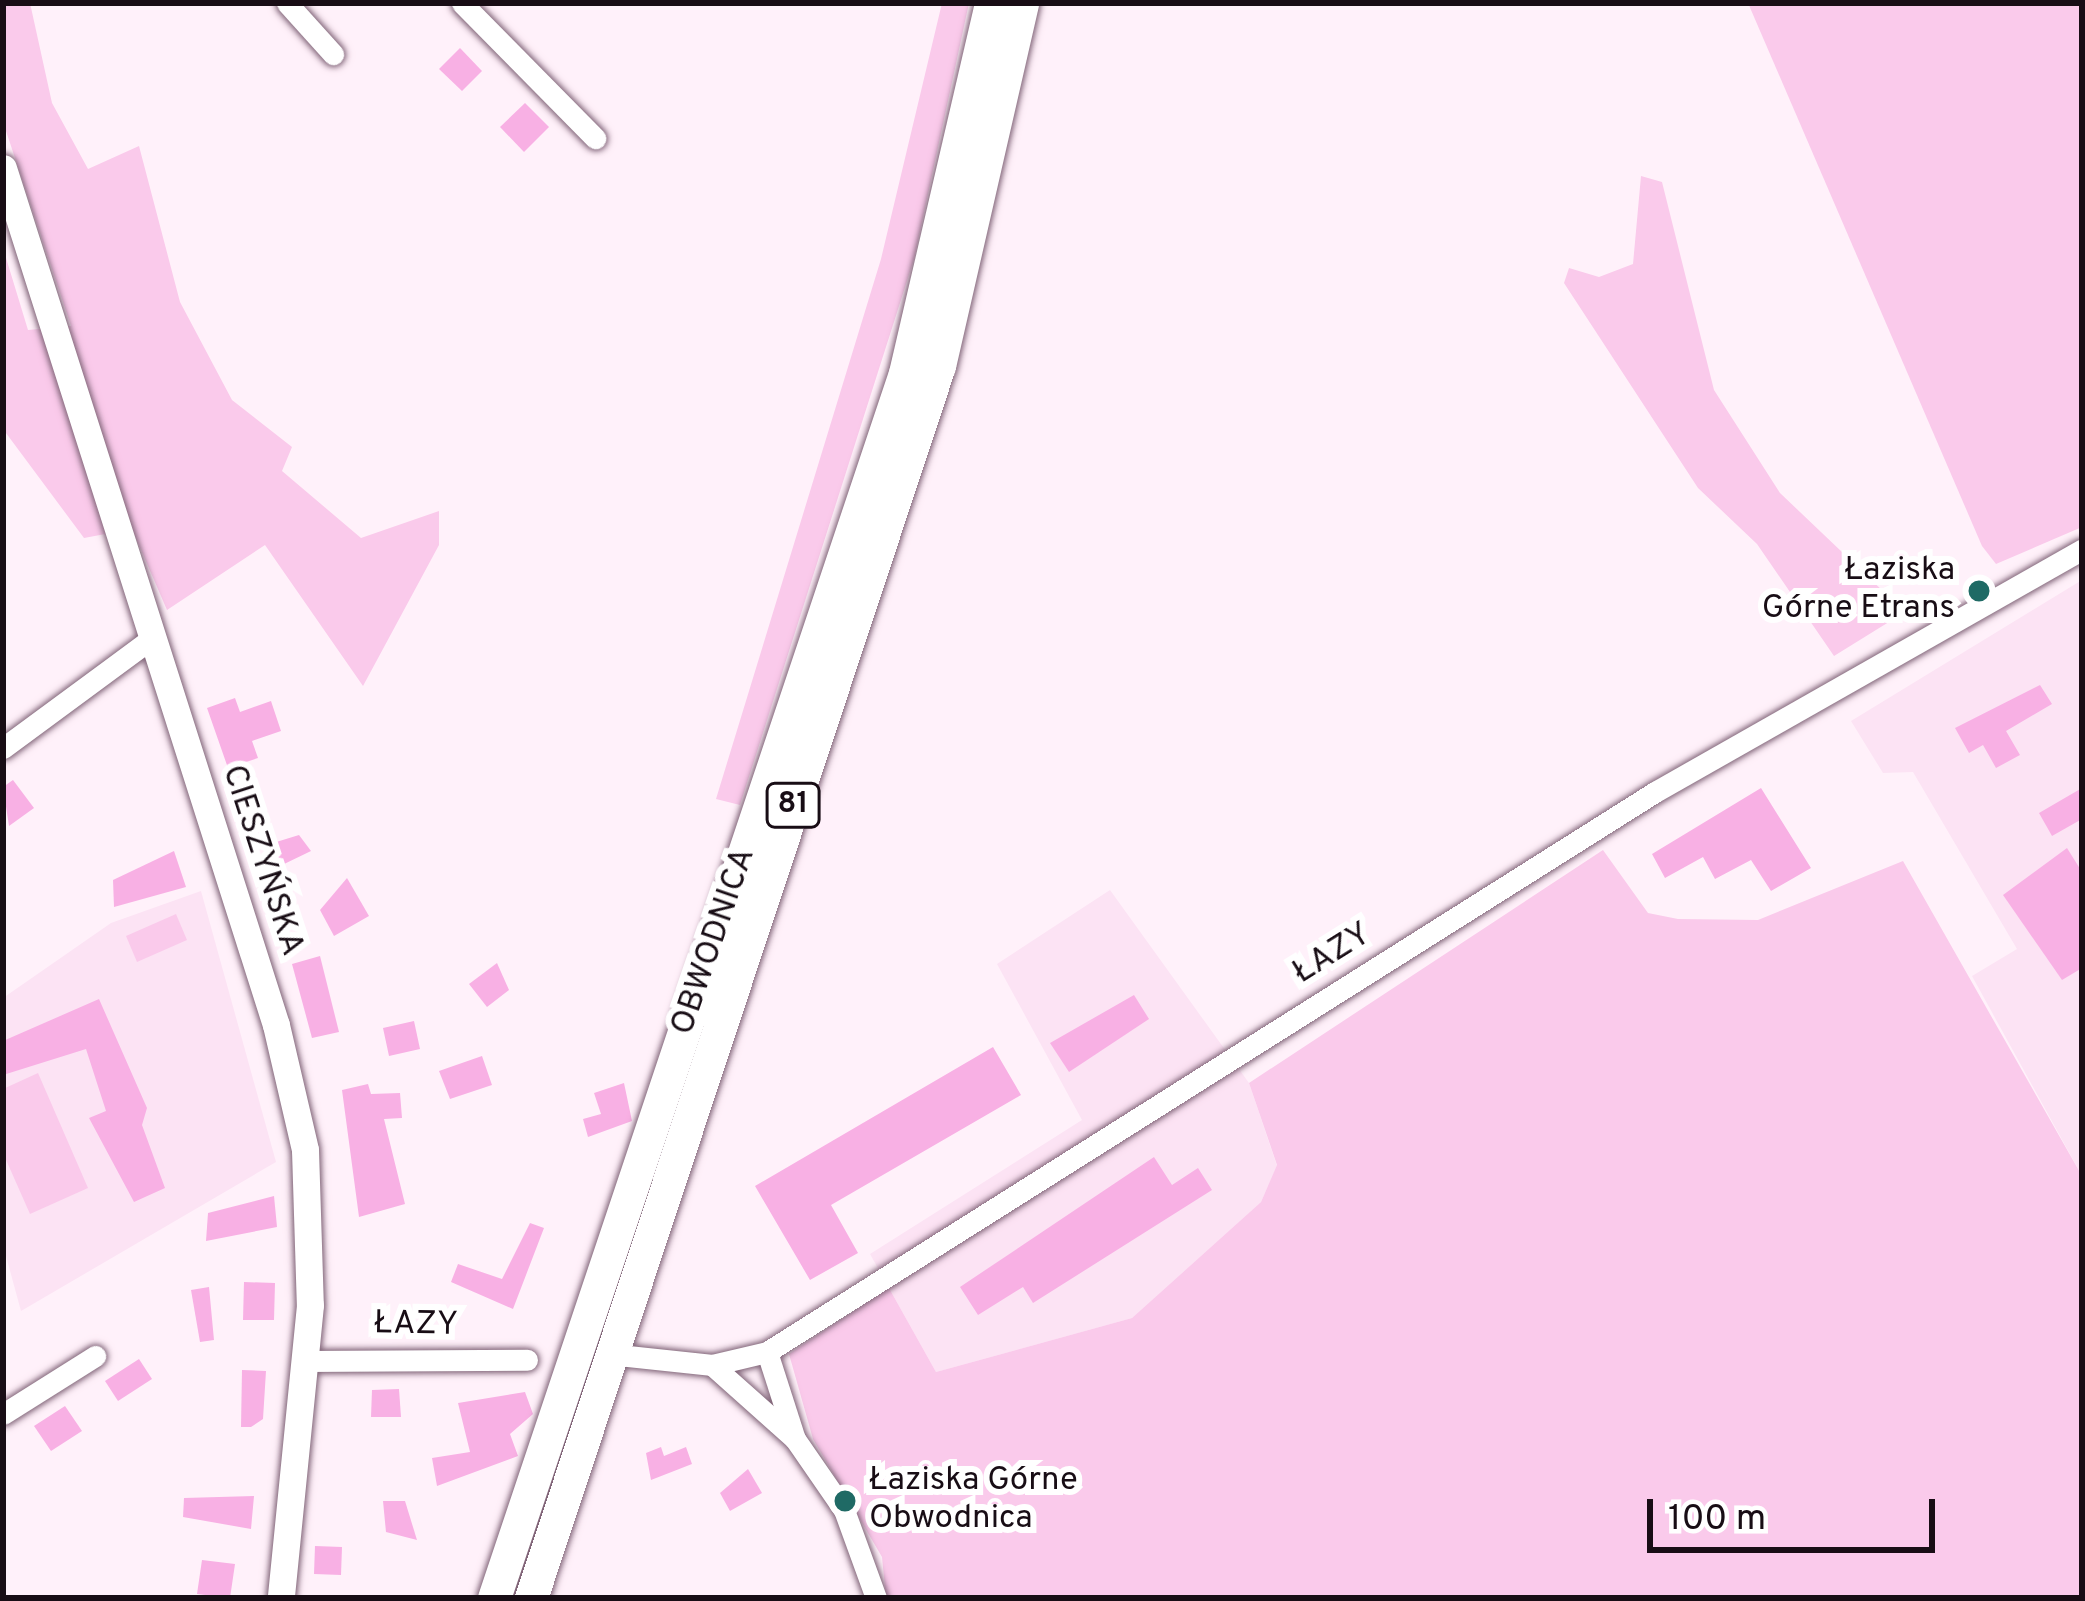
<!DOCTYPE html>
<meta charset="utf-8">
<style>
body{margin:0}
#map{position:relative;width:2085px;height:1601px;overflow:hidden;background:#fff1fa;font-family:Overpass,sans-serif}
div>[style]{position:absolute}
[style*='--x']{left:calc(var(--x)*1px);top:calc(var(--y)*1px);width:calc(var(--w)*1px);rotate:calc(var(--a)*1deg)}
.built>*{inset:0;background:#fce3f4}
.green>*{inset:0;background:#facaeb}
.building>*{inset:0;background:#f8b0e4}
.roads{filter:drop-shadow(0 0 3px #816478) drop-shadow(0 0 3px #816478)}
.minor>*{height:21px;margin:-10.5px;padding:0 10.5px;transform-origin:10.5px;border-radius:10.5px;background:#fff}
.tertiary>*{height:27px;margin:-13.5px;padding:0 13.5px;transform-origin:13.5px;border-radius:13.5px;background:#fff}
.primary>*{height:33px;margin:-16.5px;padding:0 16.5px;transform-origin:16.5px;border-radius:16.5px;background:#fff}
.dots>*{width:33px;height:33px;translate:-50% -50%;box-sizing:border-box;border:6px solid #fff;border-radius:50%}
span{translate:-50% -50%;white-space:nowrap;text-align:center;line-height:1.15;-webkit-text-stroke:12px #fff;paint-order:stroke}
.shield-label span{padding:3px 9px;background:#fff;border:3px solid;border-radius:9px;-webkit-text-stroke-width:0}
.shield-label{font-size:30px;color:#180d15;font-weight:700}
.poi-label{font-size:33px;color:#180d15}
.right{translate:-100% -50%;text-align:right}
.left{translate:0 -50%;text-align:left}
.street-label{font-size:33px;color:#180d15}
.frame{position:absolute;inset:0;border:6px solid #180d15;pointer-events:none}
.scale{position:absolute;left:1647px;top:1499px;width:288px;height:54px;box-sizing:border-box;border:6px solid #180d15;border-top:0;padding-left:15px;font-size:36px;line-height:42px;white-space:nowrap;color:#180d15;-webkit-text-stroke:9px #fff;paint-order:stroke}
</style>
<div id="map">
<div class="built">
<i style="clip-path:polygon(2082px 580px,2082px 1176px,1972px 976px,2017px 949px,1913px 772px,1883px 773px,1851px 721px)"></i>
<i style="clip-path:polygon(1110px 890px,1249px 1083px,1277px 1166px,1261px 1202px,1132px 1318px,936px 1372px,870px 1254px,1082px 1120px,997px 964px)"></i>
<i style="clip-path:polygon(201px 891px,276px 1162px,21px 1311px,3px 1245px,3px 998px,111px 923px)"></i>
</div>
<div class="green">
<i style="clip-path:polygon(3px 3px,30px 3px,52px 103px,88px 169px,139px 146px,180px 302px,232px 400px,292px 447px,282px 471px,361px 538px,439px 511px,439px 545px,363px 686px,265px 545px,167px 610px,132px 529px,84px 538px,3px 429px,3px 248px,28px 330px,71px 326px,3px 122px)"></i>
<i style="clip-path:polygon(942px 3px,969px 3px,914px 259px,740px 805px,716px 799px,881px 259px)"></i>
<i style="clip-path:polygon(1748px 3px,2082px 3px,2082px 527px,1996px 564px,1982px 546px)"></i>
<i style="clip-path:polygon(1641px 176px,1662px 182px,1714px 390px,1780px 493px,1905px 612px,1834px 656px,1757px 544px,1698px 488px,1564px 283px,1569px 268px,1599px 277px,1633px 264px)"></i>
<i style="clip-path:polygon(1603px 850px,1648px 913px,1678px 919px,1758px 920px,1903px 861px,2082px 1176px,2082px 1598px,886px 1598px,882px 1557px,813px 1439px,789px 1354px,889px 1288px,936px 1372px,1132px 1318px,1261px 1202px,1277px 1165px,1249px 1083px)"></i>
<i style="clip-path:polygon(176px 914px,187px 940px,137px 962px,126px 936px)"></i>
<i style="clip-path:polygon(38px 1073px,88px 1188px,30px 1214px,3px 1153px,3px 1089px)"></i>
</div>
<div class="building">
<i style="clip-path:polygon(460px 48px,482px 71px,462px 91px,439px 69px)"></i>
<i style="clip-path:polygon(525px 103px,549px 127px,524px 152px,500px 127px)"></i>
<i style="clip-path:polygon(2040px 685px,2052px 704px,2006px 731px,2020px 755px,1996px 768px,1983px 745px,1969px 753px,1955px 728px)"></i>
<i style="clip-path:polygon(235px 698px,240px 712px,271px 701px,281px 731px,252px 741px,258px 758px,228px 768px,207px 708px)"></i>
<i style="clip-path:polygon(13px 780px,34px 808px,9px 826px,3px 787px)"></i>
<i style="clip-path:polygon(1761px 788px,1811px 868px,1771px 891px,1751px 860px,1715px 879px,1703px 857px,1665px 878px,1652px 854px)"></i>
<i style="clip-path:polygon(2082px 788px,2082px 819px,2052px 836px,2039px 813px)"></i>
<i style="clip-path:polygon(299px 835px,311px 851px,280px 866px,273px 843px)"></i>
<i style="clip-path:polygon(2067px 848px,2082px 872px,2082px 968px,2062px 980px,2003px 895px)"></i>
<i style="clip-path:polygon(174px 851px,186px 887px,114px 907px,113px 880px)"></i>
<i style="clip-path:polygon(347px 878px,369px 916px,334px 936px,320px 910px)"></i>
<i style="clip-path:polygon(320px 956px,339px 1032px,312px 1038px,292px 964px)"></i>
<i style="clip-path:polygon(497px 963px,509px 990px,487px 1007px,469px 984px)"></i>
<i style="clip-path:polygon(1134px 995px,1149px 1019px,1069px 1072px,1050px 1043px)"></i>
<i style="clip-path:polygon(99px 999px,147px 1108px,142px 1125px,165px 1188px,134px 1202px,89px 1118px,106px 1111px,86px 1049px,3px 1075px,3px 1041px)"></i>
<i style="clip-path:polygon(414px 1021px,420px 1049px,389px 1056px,383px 1028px)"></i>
<i style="clip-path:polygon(993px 1047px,1021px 1095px,831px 1205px,858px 1253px,810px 1280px,755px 1186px)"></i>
<i style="clip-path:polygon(482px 1056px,492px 1085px,450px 1099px,439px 1071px)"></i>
<i style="clip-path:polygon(624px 1083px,632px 1121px,588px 1137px,583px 1119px,601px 1114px,594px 1093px)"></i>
<i style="clip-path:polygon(368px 1084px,371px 1094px,400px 1093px,402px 1118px,384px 1119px,405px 1204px,359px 1217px,342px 1090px)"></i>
<i style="clip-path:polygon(1154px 1157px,1172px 1185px,1198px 1168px,1212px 1190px,1033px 1303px,1023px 1287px,978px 1315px,960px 1287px)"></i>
<i style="clip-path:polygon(274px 1196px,277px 1227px,206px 1241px,208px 1213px)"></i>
<i style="clip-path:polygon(530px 1223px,544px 1228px,513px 1309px,451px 1282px,458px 1264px,502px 1279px)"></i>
<i style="clip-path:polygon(244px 1282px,275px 1283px,274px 1320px,243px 1320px)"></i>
<i style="clip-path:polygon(209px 1287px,214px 1340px,200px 1342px,191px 1290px)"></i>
<i style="clip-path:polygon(139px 1359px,152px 1379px,118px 1401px,105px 1381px)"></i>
<i style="clip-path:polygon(242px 1370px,266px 1371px,263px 1419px,251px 1427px,241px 1427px)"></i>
<i style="clip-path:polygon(399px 1389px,401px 1417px,371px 1417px,372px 1390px)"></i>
<i style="clip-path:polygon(525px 1392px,533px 1414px,510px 1434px,518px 1456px,437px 1486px,432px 1458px,470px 1452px,458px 1403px)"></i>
<i style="clip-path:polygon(65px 1406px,82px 1431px,51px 1451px,34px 1426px)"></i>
<i style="clip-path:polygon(661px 1447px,664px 1456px,686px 1447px,692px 1464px,651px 1480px,646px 1453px)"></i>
<i style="clip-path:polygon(748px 1469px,762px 1493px,730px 1511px,720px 1493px)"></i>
<i style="clip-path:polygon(254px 1496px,251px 1529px,183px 1517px,184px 1498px)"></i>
<i style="clip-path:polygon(383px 1501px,405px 1501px,417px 1540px,386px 1532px)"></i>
<i style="clip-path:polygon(315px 1546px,342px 1547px,341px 1575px,314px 1574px)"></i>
<i style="clip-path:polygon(202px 1560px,235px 1564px,230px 1598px,197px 1594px)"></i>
</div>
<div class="roads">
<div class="minor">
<i style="--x:287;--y:3;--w:69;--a:48"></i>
<i style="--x:462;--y:3;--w:190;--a:45.4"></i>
<i style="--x:3;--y:748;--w:184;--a:-36.4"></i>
<i style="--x:767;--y:1352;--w:91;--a:72.2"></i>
<i style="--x:609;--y:1354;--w:104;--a:6.1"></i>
<i style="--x:712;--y:1365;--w:57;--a:-13.3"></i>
<i style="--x:767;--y:1352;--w:1050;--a:-32.24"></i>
<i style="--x:1655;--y:792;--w:491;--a:-29.6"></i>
<i style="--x:304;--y:1361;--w:223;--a:-0.3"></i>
<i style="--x:712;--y:1365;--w:111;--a:41.7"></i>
<i style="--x:795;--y:1439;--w:86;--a:55.4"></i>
<i style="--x:844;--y:1510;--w:94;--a:70"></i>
<i style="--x:3;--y:1414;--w:109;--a:-32.2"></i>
</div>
<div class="tertiary">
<i style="--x:3;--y:168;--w:899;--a:72.33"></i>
<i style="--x:276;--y:1025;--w:128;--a:76.9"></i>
<i style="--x:305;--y:1150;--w:155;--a:88.2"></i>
<i style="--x:310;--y:1305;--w:294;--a:95.7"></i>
</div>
<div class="primary">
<i style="--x:494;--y:1598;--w:1292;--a:-71.45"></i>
<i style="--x:905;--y:373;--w:380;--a:-76.9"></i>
<i style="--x:531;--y:1598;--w:1298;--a:-71.68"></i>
<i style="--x:939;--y:366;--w:372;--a:-77.1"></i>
</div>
</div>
<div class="dots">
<i style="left:1979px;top:591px;background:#1f6a65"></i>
<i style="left:845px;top:1501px;background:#1f6a65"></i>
</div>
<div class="shield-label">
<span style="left:793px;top:805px">81</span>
</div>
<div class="poi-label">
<span class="right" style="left:1955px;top:591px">Łaziska<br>Górne Etrans</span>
<span class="left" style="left:869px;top:1501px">Łaziska Górne<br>Obwodnica</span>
</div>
<div class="street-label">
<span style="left:261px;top:861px;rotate:72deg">CIESZYŃSKA</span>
<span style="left:715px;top:942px;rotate:-71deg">OBWODNICA</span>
<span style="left:1333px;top:955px;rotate:-32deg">ŁAZY</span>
<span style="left:416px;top:1326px;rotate:1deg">ŁAZY</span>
</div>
<div class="frame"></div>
<div class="scale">100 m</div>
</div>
